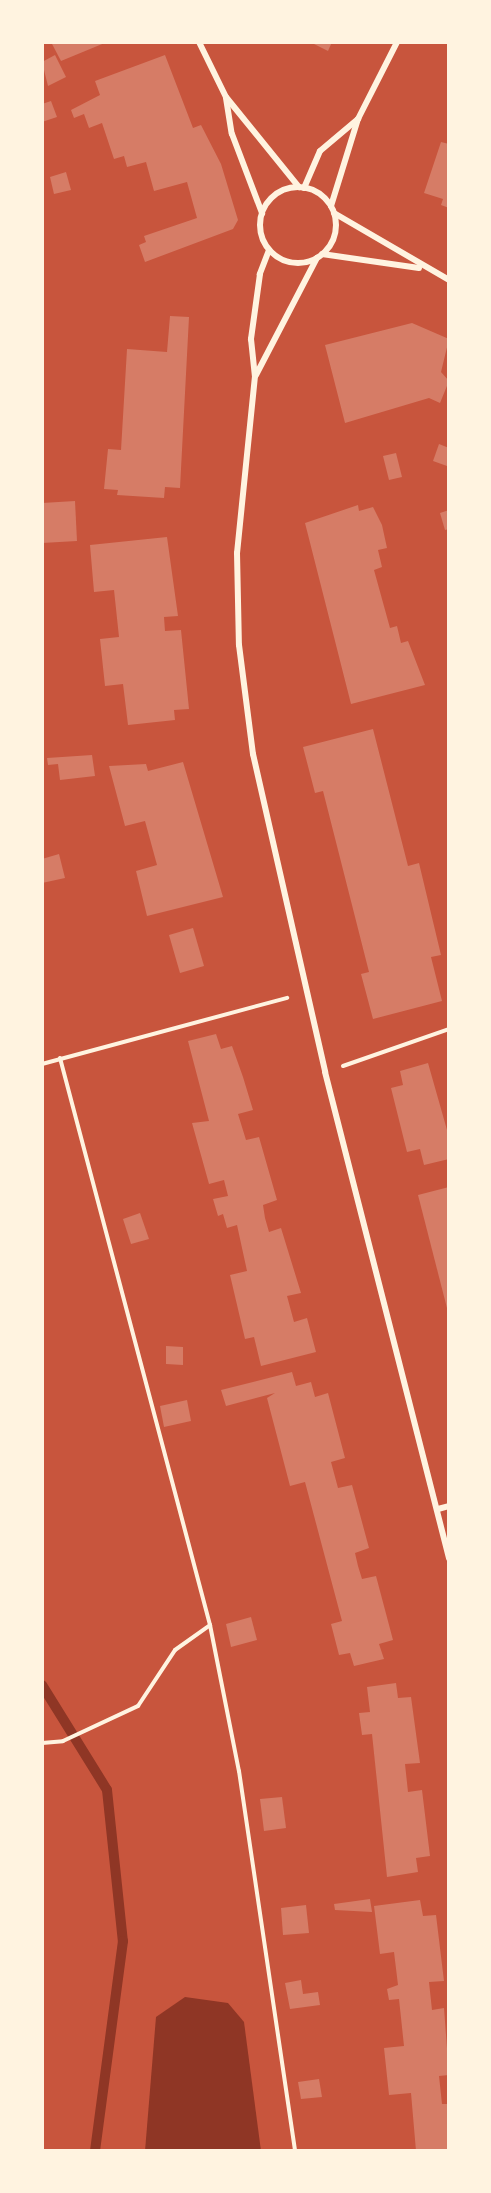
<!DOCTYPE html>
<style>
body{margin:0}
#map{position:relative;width:491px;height:2193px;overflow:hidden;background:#c8553d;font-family:Quicksand,sans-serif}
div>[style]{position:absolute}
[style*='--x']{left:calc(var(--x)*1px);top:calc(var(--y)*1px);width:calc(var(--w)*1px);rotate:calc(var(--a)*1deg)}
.water>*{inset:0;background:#8f3625}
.stream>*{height:10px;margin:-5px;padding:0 5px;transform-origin:5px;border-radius:5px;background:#8f3625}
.building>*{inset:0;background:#d67c66}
.path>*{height:4px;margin:-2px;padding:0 2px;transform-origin:2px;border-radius:2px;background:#fff3e0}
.minor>*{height:6px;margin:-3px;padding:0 3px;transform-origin:3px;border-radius:3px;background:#fff3e0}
.minor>.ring{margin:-3px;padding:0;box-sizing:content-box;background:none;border:6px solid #fff3e0;border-radius:50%}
span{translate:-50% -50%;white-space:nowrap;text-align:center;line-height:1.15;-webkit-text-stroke:4.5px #fff3e0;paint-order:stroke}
.frame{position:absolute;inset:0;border:44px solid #fff3e0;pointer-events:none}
</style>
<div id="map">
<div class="water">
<i style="clip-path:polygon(185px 1997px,228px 2003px,244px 2022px,261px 2151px,145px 2151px,156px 2017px)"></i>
</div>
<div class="stream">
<i style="--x:42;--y:1685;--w:123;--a:58.2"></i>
<i style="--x:107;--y:1790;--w:152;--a:84"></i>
<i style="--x:123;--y:1941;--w:212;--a:97.6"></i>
</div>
<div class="building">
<i style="clip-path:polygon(51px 42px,107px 42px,61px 61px)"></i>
<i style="clip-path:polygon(310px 42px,332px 42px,328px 51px)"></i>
<i style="clip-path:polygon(55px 55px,66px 77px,48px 86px,42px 62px)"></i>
<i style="clip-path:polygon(165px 55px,193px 128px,201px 125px,221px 164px,238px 220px,233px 229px,145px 262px,139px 245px,146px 242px,144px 236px,197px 218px,187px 182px,154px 191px,146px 162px,127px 167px,124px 156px,114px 159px,102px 123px,89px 128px,84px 114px,74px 118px,71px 110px,100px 95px,95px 81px)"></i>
<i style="clip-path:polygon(51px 101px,57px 117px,42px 122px,42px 104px)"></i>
<i style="clip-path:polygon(441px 142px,449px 144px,449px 208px,441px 205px,443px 199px,424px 193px)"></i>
<i style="clip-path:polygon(66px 172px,71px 190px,54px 194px,50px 177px)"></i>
<i style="clip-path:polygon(170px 316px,189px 317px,180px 488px,165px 487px,164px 498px,117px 495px,118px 490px,104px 489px,108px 449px,121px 450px,127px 349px,167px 352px)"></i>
<i style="clip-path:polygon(412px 323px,449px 339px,441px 372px,449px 381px,440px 403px,429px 398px,345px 423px,325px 345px)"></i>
<i style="clip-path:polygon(439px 444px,449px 448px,447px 466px,433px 461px)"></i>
<i style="clip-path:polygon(396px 453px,402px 477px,389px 480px,383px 456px)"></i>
<i style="clip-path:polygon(75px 501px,77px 541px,42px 543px,42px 503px)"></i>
<i style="clip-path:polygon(358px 505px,359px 511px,373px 507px,382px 525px,387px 548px,378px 550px,382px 567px,374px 570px,390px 628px,397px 626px,401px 643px,408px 641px,425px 685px,351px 704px,305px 523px)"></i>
<i style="clip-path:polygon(449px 510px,449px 529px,445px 530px,440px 513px)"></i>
<i style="clip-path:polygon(167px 537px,178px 616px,164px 617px,165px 631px,181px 630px,189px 709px,174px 710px,175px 720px,128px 725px,123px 684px,105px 686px,100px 639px,119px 637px,114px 590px,94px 592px,90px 545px)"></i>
<i style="clip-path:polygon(373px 729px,408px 866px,419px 863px,441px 955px,431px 957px,442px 1001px,373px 1019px,361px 974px,369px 972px,323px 791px,315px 793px,303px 747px)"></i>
<i style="clip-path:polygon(92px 755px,95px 776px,60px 780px,58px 764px,48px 765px,47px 758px)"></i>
<i style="clip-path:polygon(183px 762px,223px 897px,147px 916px,136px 871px,157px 865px,145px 821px,125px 826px,109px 766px,146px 764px,148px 771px)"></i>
<i style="clip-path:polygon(59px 854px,65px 878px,42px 883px,42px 859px)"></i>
<i style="clip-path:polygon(193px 928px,204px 966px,180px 973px,169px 935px)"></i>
<i style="clip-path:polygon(216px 1034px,221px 1049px,232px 1046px,243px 1077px,253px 1110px,238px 1114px,246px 1140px,259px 1137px,277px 1200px,263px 1205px,265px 1218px,269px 1232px,281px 1228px,301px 1293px,287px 1296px,294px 1322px,307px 1318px,316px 1352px,261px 1366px,254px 1337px,245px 1339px,230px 1275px,247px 1271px,237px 1225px,227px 1228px,223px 1214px,218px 1216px,213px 1199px,228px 1196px,224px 1180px,209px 1184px,192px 1123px,209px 1121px,188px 1041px)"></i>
<i style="clip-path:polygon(428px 1063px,449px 1137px,449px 1159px,424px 1165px,420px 1149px,407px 1152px,391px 1088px,403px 1085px,400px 1071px)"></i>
<i style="clip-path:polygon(449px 1187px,449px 1312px,448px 1312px,418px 1195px)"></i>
<i style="clip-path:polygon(140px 1213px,149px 1239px,131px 1244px,123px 1219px)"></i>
<i style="clip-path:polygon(166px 1346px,183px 1347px,183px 1365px,166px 1364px)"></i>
<i style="clip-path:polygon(292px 1372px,296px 1386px,311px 1382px,315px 1397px,328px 1393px,345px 1458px,331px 1462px,338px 1488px,352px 1485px,369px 1548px,355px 1553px,358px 1566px,362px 1579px,376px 1576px,393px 1640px,379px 1644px,384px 1659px,354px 1666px,350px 1653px,339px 1655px,331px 1624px,342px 1621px,305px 1482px,290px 1486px,267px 1398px,275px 1393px,226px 1406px,221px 1390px)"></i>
<i style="clip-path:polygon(187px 1400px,191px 1421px,164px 1427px,160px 1406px)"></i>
<i style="clip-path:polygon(251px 1617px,257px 1640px,231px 1647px,226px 1624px)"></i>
<i style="clip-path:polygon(396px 1683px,398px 1698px,411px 1697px,420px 1763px,405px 1764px,408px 1792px,422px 1790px,430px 1856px,416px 1858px,418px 1872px,387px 1877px,372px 1734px,362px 1735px,359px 1713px,370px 1712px,367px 1687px)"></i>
<i style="clip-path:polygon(282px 1797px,286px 1828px,264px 1831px,260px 1799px)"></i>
<i style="clip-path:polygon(370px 1899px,372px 1912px,335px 1910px,334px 1904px)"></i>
<i style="clip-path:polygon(420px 1900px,423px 1916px,436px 1915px,444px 1981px,429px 1982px,432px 2010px,444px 2008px,449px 2075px,439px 2076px,442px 2104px,449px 2104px,449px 2151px,416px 2151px,411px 2093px,389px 2095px,384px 2048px,404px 2046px,399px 1999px,389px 2000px,387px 1989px,398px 1985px,394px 1952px,380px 1954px,374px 1906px)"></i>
<i style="clip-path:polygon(306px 1905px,309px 1933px,283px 1935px,281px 1908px)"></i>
<i style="clip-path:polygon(301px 1980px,303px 1994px,318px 1992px,320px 2005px,290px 2009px,285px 1983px)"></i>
<i style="clip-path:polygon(319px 2079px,322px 2097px,301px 2099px,298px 2082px)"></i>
</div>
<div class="path">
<i style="--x:60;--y:1058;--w:587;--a:75.18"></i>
<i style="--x:210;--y:1625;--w:149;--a:78.8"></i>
<i style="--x:239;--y:1771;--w:384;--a:81.6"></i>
<i style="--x:42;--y:1064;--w:254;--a:-15.1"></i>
<i style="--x:343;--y:1066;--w:112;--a:-19.2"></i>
<i style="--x:42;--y:1743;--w:21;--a:-5"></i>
<i style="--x:63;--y:1741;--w:83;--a:-25"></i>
<i style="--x:138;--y:1706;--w:67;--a:-56.5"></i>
<i style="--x:175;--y:1650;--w:43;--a:-35.5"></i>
</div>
<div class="minor">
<i style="--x:199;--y:42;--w:61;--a:63.9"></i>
<i style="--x:226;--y:97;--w:116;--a:51"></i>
<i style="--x:226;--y:98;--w:36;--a:81"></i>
<i style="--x:232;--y:134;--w:85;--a:69.2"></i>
<i class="ring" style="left:260px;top:187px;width:70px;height:70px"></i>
<i style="--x:304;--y:188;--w:40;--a:-66.6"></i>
<i style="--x:320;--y:151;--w:50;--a:-40.1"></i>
<i style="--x:331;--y:206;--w:91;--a:-72.8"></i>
<i style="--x:358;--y:119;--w:86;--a:-63.1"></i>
<i style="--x:334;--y:213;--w:133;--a:30.2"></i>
<i style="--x:269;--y:250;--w:26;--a:111"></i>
<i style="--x:260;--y:274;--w:66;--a:97.9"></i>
<i style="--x:251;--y:339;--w:37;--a:84"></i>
<i style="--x:255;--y:376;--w:178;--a:95.8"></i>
<i style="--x:237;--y:553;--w:92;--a:88.8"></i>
<i style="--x:239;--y:645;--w:110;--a:82.7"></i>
<i style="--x:253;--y:754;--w:326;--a:77.2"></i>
<i style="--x:325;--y:1072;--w:502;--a:75.69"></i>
<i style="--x:322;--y:254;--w:98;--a:8.2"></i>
<i style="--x:256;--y:375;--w:132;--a:-62.5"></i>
<i style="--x:438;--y:1509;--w:11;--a:-15"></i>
</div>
<div class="frame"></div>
</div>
